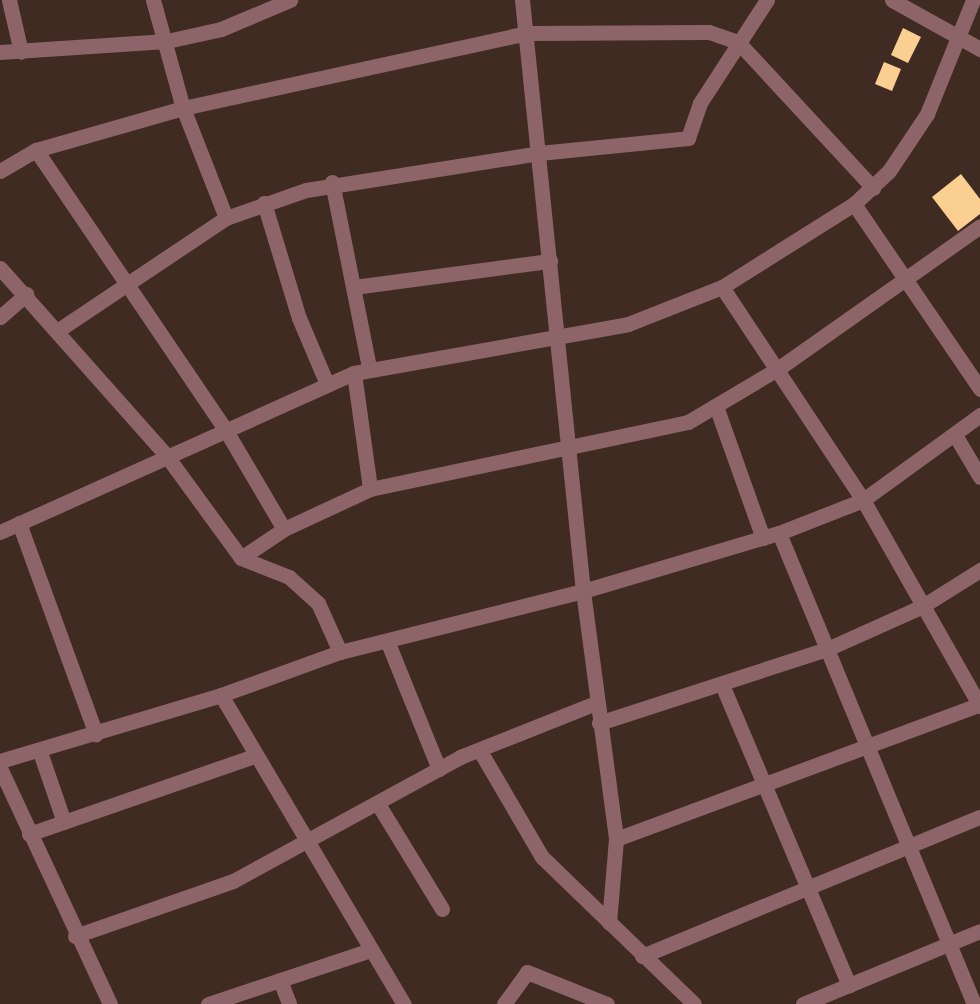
<!DOCTYPE html>
<style>
body{margin:0}
#map{position:relative;width:980px;height:1004px;overflow:hidden;background:#3f2b22;font-family:Lato,sans-serif}
div>[style]{position:absolute}
[style*='--x']{left:calc(var(--x)*1px);top:calc(var(--y)*1px);width:calc(var(--w)*1px);rotate:calc(var(--a)*1deg)}
.building>*{inset:0;background:#facf91}
.street>*{height:15px;margin:-7.5px;padding:0 7.5px;transform-origin:7.5px;border-radius:7.5px;background:#8d6468}
span{translate:-50% -50%;white-space:nowrap;text-align:center;line-height:1.15;-webkit-text-stroke:6px #1f1612;paint-order:stroke}
</style>
<div id="map">
<div class="building">
<i style="clip-path:polygon(903px 28px,921px 37px,908px 63px,891px 55px)"></i>
<i style="clip-path:polygon(884px 62px,901px 69px,892px 91px,875px 84px)"></i>
<i style="clip-path:polygon(961px 174px,980px 199px,980px 214px,958px 231px,932px 197px)"></i>
</div>
<div class="street">
<i style="--x:9;--y:0;--w:53;--a:77"></i>
<i style="--x:153;--y:0;--w:112;--a:74.5"></i>
<i style="--x:183;--y:108;--w:118;--a:68.6"></i>
<i style="--x:522;--y:0;--w:594;--a:84.11"></i>
<i style="--x:583;--y:591;--w:250;--a:82.4"></i>
<i style="--x:616;--y:839;--w:84;--a:94.8"></i>
<i style="--x:892;--y:0;--w:101;--a:29.1"></i>
<i style="--x:0;--y:52;--w:167;--a:-3.8"></i>
<i style="--x:167;--y:41;--w:55;--a:-12.5"></i>
<i style="--x:221;--y:29;--w:75;--a:-22.8"></i>
<i style="--x:36;--y:150;--w:337;--a:55.9"></i>
<i style="--x:225;--y:429;--w:116;--a:59.5"></i>
<i style="--x:0;--y:171;--w:42;--a:-30.3"></i>
<i style="--x:36;--y:150;--w:153;--a:-15.9"></i>
<i style="--x:183;--y:108;--w:353;--a:-12.3"></i>
<i style="--x:528;--y:33;--w:181;--a:-0.3"></i>
<i style="--x:709;--y:32;--w:31;--a:19"></i>
<i style="--x:738;--y:42;--w:199;--a:47.2"></i>
<i style="--x:332;--y:182;--w:190;--a:78.7"></i>
<i style="--x:264;--y:203;--w:120;--a:73.1"></i>
<i style="--x:299;--y:318;--w:72;--a:67"></i>
<i style="--x:854;--y:204;--w:224;--a:55.7"></i>
<i style="--x:0;--y:268;--w:250;--a:48.4"></i>
<i style="--x:166;--y:455;--w:127;--a:53.9"></i>
<i style="--x:241;--y:558;--w:52;--a:21.6"></i>
<i style="--x:289;--y:577;--w:39;--a:42"></i>
<i style="--x:318;--y:603;--w:54;--a:65.8"></i>
<i style="--x:354;--y:287;--w:198;--a:-7.6"></i>
<i style="--x:722;--y:287;--w:255;--a:56.5"></i>
<i style="--x:863;--y:500;--w:237;--a:60.4"></i>
<i style="--x:0;--y:317;--w:35;--a:-41"></i>
<i style="--x:60;--y:329;--w:200;--a:-33.8"></i>
<i style="--x:226;--y:218;--w:85;--a:-19.3"></i>
<i style="--x:306;--y:190;--w:236;--a:-9"></i>
<i style="--x:539;--y:153;--w:150;--a:-5.7"></i>
<i style="--x:688;--y:138;--w:37;--a:-71"></i>
<i style="--x:700;--y:103;--w:123;--a:-57"></i>
<i style="--x:354;--y:373;--w:117;--a:82.1"></i>
<i style="--x:717;--y:409;--w:137;--a:70.4"></i>
<i style="--x:955;--y:435;--w:49;--a:59.2"></i>
<i style="--x:19;--y:523;--w:225;--a:70"></i>
<i style="--x:0;--y:532;--w:388;--a:-24.2"></i>
<i style="--x:354;--y:373;--w:278;--a:-10.1"></i>
<i style="--x:628;--y:324;--w:101;--a:-21.5"></i>
<i style="--x:722;--y:287;--w:156;--a:-32.2"></i>
<i style="--x:854;--y:204;--w:48;--a:-43.3"></i>
<i style="--x:889;--y:171;--w:69;--a:-56.3"></i>
<i style="--x:927;--y:114;--w:123;--a:-68"></i>
<i style="--x:779;--y:533;--w:510;--a:67.51"></i>
<i style="--x:241;--y:558;--w:52;--a:-34"></i>
<i style="--x:284;--y:529;--w:95;--a:-24.9"></i>
<i style="--x:370;--y:489;--w:325;--a:-11.9"></i>
<i style="--x:688;--y:422;--w:106;--a:-30.7"></i>
<i style="--x:779;--y:368;--w:246;--a:-35.2"></i>
<i style="--x:388;--y:643;--w:136;--a:68"></i>
<i style="--x:723;--y:687;--w:324;--a:67.1"></i>
<i style="--x:221;--y:695;--w:359;--a:59.4"></i>
<i style="--x:599;--y:723;--w:240;--a:-18"></i>
<i style="--x:827;--y:649;--w:103;--a:-24.1"></i>
<i style="--x:921;--y:607;--w:70;--a:-32.1"></i>
<i style="--x:480;--y:751;--w:123;--a:59.7"></i>
<i style="--x:542;--y:857;--w:211;--a:44"></i>
<i style="--x:40;--y:752;--w:74;--a:71.1"></i>
<i style="--x:0;--y:761;--w:231;--a:-16.6"></i>
<i style="--x:221;--y:695;--w:127;--a:-19.9"></i>
<i style="--x:340;--y:652;--w:251;--a:-14.1"></i>
<i style="--x:583;--y:591;--w:204;--a:-16.5"></i>
<i style="--x:779;--y:533;--w:90;--a:-21.4"></i>
<i style="--x:863;--y:500;--w:145;--a:-36"></i>
<i style="--x:0;--y:768;--w:260;--a:65"></i>
<i style="--x:378;--y:804;--w:123;--a:58.6"></i>
<i style="--x:29;--y:834;--w:238;--a:-19.1"></i>
<i style="--x:616;--y:839;--w:388;--a:-20.3"></i>
<i style="--x:75;--y:936;--w:167;--a:-19.2"></i>
<i style="--x:233;--y:881;--w:259;--a:-28.6"></i>
<i style="--x:460;--y:757;--w:146;--a:-21.7"></i>
<i style="--x:642;--y:956;--w:365;--a:-22.4"></i>
<i style="--x:280;--y:980;--w:26;--a:69"></i>
<i style="--x:208;--y:1004;--w:171;--a:-18.4"></i>
<i style="--x:504;--y:1004;--w:39;--a:-54"></i>
<i style="--x:527;--y:972;--w:86;--a:21.8"></i>
<i style="--x:803;--y:1004;--w:191;--a:-22.4"></i>
</div>
</div>
